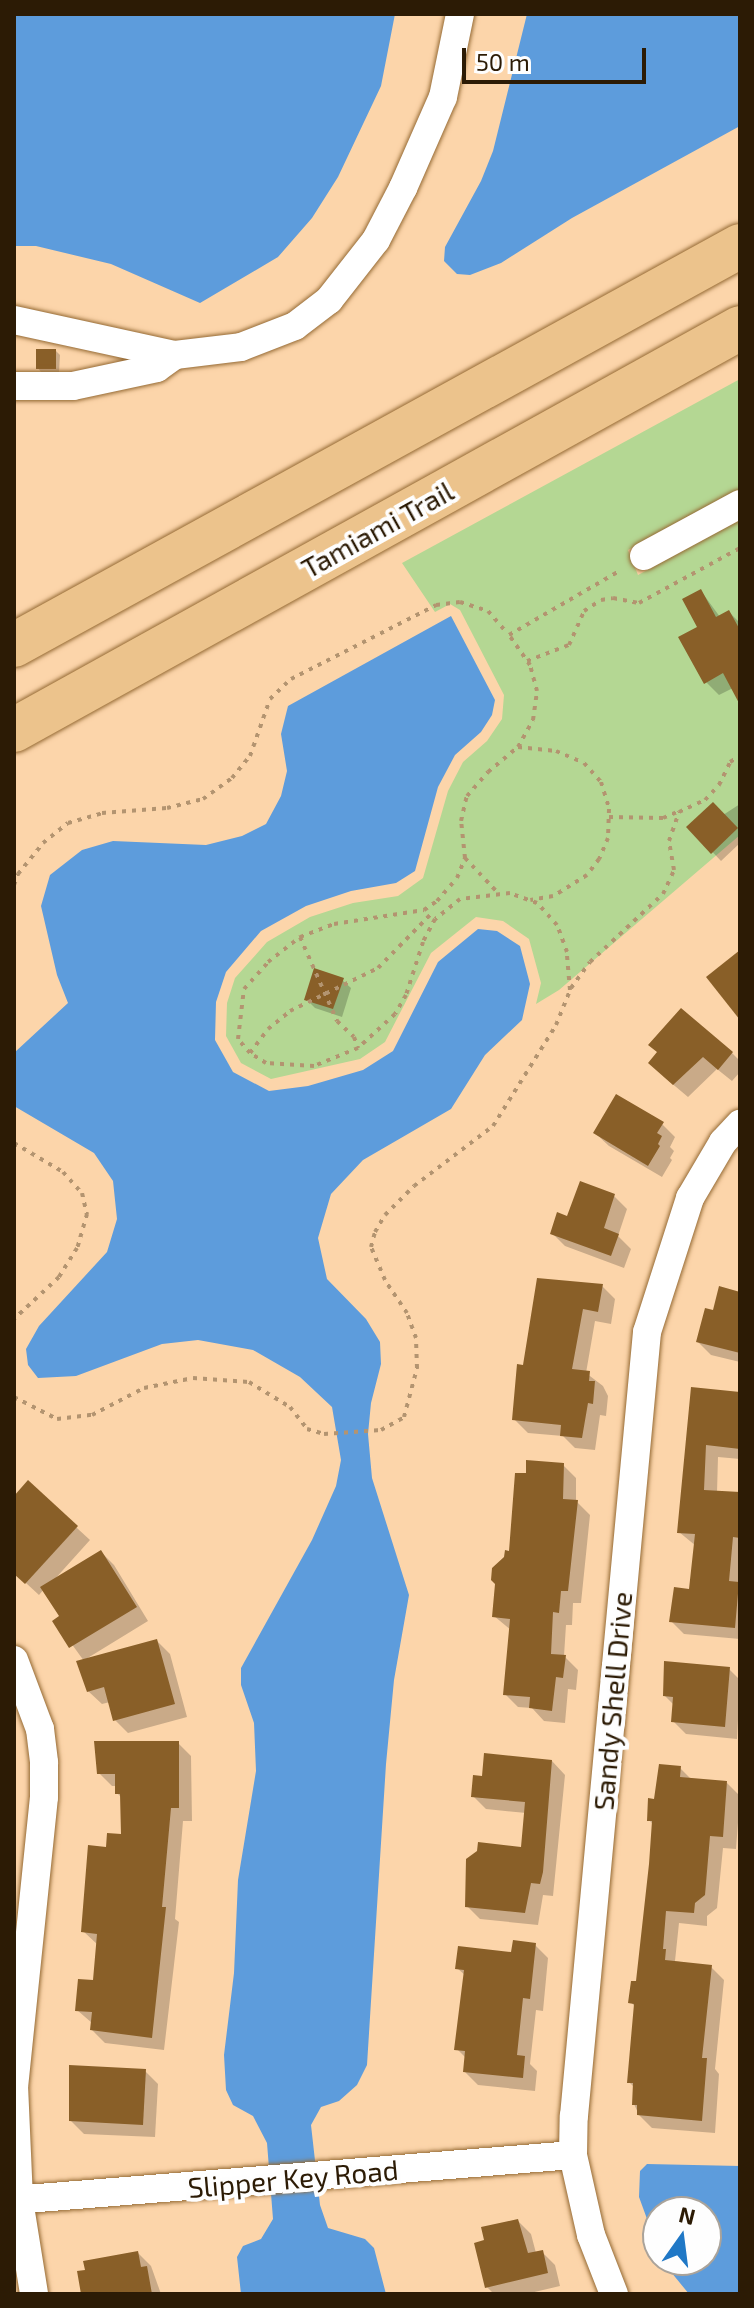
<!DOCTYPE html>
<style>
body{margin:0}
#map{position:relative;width:754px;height:2308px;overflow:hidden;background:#fcd5aa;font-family:"Exo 2",sans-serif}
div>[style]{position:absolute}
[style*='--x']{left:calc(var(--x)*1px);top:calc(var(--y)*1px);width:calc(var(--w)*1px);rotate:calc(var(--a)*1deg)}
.green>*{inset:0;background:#b4d793}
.water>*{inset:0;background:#5d9cdc}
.shadow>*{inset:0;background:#0003}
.building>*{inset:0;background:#895f28}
.path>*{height:4px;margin-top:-2px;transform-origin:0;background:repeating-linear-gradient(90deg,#b39470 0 4px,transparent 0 10px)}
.roads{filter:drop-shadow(0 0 2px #956a34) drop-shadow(0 0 2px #956a34)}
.street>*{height:28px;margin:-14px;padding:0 14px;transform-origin:14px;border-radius:14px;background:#fff}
.primary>*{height:44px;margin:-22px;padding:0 22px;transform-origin:22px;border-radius:22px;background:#ecc38c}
span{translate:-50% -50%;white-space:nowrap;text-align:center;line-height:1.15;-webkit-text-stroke:8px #fefefe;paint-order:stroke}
.street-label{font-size:28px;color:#2c1b05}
.frame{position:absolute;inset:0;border:16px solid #2c1b05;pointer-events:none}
.north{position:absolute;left:642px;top:2196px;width:80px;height:80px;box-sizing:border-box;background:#fefefe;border:2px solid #aaa39a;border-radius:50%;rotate:14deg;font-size:22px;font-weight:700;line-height:32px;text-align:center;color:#2c1b05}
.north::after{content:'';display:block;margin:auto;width:28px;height:36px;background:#2078c6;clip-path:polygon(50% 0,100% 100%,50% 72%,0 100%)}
.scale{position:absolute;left:462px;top:48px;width:184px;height:36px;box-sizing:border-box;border:4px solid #2c1b05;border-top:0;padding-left:10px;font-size:24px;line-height:28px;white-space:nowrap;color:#2c1b05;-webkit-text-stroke:6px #fefefe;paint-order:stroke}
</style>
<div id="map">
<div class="green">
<i style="clip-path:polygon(740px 379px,740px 489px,628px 550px,638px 575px,740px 520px,740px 835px,559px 990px,536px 1004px,541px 983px,529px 939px,503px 921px,476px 917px,431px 953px,385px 1042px,360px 1059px,271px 1079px,241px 1063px,226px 1036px,227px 1003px,235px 978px,267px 942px,310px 917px,353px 903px,398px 896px,423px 878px,448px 791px,463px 762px,487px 741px,502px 719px,504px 695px,460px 610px,450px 604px,435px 612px,402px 563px)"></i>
</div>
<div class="water">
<i style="clip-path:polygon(14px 14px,395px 14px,381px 86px,338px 177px,312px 218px,278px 257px,200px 303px,111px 264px,36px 246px,14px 246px)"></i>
<i style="clip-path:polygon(527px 14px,740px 14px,740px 126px,572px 218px,501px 263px,470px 275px,457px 274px,444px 261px,445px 247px,481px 181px,493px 151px)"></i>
<i style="clip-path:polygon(451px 616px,495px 700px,492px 715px,481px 732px,455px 755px,438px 787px,415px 871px,396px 883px,351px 891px,306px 906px,261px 931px,226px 972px,216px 1002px,215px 1040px,233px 1072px,269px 1091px,308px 1086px,363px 1070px,393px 1051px,438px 962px,478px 929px,497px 931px,520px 946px,530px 984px,522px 1020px,485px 1055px,451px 1109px,363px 1160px,331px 1194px,318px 1238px,327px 1279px,366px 1319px,380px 1342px,381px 1364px,371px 1403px,368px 1434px,372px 1478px,409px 1595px,394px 1680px,386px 1764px,367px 2065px,357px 2085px,339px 2101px,321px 2107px,311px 2125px,320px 2205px,328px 2228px,365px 2239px,374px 2248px,386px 2294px,241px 2294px,237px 2257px,243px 2246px,261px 2239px,273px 2219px,267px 2143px,253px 2116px,233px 2105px,226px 2090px,224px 2055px,234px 1973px,238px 1880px,256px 1771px,254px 1723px,241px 1685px,241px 1668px,312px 1540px,336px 1486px,341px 1460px,332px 1407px,300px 1377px,253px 1350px,198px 1340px,162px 1344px,76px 1376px,38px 1378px,28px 1365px,26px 1349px,39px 1326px,107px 1252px,117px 1219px,113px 1181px,94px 1153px,14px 1106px,14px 1053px,68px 1003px,57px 975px,41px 906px,50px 875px,82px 850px,113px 841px,206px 845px,242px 836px,266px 824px,281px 796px,287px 771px,281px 734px,288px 706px)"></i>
<i style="clip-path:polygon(647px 2164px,740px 2166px,740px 2294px,689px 2294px,662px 2261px,706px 2260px,706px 2212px,658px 2212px,658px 2249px,639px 2197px,640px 2171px)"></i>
</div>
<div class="shadow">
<i style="clip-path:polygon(56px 351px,60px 355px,59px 372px,41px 372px,38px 368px)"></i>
<i style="clip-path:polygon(701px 591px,720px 617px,729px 612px,740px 623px,740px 700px,733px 688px,719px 695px,706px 682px)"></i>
<i style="clip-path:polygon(740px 804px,740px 843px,721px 861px,689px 827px,723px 815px)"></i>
<i style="clip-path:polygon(342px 980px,351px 988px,342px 1017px,315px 1008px,306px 999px)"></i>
<i style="clip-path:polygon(659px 1053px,732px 1053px,740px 1061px,740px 1072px,732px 1081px,717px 1069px,688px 1097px,663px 1076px)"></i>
<i style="clip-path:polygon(662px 1124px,675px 1137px,670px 1147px,674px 1151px,670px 1158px,672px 1160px,662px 1177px,609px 1146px,595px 1133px)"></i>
<i style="clip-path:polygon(614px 1196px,627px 1209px,618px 1236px,631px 1249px,624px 1268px,565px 1246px,552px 1233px,568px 1219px)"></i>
<i style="clip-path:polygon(602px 1286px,615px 1299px,611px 1324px,595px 1321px,586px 1373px,603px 1386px,608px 1396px,606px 1416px,600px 1415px,595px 1450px,575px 1448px,563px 1436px,528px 1433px,514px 1419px,525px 1367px)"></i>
<i style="clip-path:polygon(740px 1294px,740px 1362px,711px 1355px,698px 1342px)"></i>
<i style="clip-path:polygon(693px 1389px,740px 1394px,740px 1459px,718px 1457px,717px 1493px,740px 1496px,740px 1639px,684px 1634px,671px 1621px,691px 1591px,696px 1546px,679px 1532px)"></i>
<i style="clip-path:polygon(563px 1465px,576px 1478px,576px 1501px,590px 1515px,581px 1603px,573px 1603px,572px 1625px,566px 1625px,564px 1656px,578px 1670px,576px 1690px,568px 1689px,565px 1723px,544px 1721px,532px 1708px,518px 1707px,505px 1694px,511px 1630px,494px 1616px,528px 1476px)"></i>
<i style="clip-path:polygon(28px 1483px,90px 1540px,54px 1580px,101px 1552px,114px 1565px,148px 1621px,86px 1659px,157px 1641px,170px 1654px,187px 1717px,128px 1733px,115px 1720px,110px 1702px,102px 1704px,88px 1691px,84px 1661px,55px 1621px,62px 1617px,44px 1589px,39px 1595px,14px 1572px,14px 1499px)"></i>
<i style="clip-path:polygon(729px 1669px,740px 1680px,737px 1739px,686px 1734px,673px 1721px,674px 1705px,665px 1696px)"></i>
<i style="clip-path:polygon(178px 1743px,191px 1756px,192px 1821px,183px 1821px,175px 1919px,179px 1922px,164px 2050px,105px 2043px,92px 2030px,92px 2023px,77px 2010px,95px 1983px,98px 1945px,83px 1931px,108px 1849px,123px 1836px,123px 1799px,117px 1793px,117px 1786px,112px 1786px,99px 1773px)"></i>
<i style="clip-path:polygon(552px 1761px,565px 1775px,553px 1896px,543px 1895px,538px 1925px,480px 1919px,467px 1906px,523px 1849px,526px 1813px,486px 1809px,473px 1796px,484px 1778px)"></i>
<i style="clip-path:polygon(680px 1768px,692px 1780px,727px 1783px,740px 1796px,736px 1849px,723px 1848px,717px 1908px,707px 1916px,707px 1926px,679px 1923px,675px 1961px,711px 1967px,724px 1980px,715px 2069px,719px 2074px,715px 2133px,652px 2128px,639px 2115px,634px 2104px,635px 2088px,629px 2082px,636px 2008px,631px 2002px,638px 1984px,654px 1825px,649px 1820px,656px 1801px)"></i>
<i style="clip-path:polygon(535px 1945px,548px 1958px,543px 2011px,536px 2010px,530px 2064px,537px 2071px,535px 2091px,478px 2085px,465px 2072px,467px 2059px,457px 2049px,466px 1976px,457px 1968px)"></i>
<i style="clip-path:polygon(145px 2071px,158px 2084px,155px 2137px,84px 2134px,71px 2121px)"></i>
<i style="clip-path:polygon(518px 2221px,531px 2234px,536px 2253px,542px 2252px,555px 2265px,560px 2286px,526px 2294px,494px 2294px,487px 2287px,486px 2242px)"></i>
<i style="clip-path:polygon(138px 2253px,151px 2266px,161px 2294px,84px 2294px)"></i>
</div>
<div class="building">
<i style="clip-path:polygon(36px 349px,56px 349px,56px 369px,36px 369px)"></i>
<i style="clip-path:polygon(701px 589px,716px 617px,729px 610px,740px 630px,740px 705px,723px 673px,704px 684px,678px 637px,697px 627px,682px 599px)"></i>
<i style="clip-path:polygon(713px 802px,738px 828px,711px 854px,686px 827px)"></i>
<i style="clip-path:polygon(740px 950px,740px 1020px,706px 977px)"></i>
<i style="clip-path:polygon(314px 968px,344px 978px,333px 1009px,304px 1000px)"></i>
<i style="clip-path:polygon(681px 1008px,733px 1052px,718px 1070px,703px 1057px,673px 1085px,648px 1063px,657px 1052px,648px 1045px)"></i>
<i style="clip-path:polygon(616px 1094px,664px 1122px,657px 1133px,662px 1136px,658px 1144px,660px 1146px,648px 1166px,593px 1133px)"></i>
<i style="clip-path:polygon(580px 1181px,615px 1194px,604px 1228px,619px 1234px,611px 1256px,550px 1234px,557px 1212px,567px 1216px)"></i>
<i style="clip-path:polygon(537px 1278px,603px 1284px,598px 1312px,583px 1309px,572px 1369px,590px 1371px,589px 1381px,595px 1381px,593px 1404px,588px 1403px,582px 1438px,560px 1436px,561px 1425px,512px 1420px,517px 1364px,523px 1365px)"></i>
<i style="clip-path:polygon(719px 1286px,740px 1292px,740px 1353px,696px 1342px,705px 1308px,713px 1310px)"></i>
<i style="clip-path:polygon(691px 1387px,740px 1392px,740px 1449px,706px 1445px,704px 1490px,740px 1492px,740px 1538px,733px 1537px,729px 1581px,739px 1582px,735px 1628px,669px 1622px,674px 1587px,689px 1589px,695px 1534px,677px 1533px)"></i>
<i style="clip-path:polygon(526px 1460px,564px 1463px,563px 1499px,578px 1500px,568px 1591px,561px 1591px,559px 1613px,553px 1612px,551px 1654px,566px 1655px,563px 1678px,556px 1677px,552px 1711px,529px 1708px,530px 1697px,503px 1695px,510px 1619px,492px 1617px,495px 1584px,491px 1580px,492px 1568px,504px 1557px,505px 1550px,509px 1551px,515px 1473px,526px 1473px)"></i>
<i style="clip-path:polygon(28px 1480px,78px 1526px,25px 1584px,14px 1574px,14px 1496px)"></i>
<i style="clip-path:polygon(101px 1550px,137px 1607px,69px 1648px,52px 1621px,59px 1616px,40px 1587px)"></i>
<i style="clip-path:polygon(157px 1639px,175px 1704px,113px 1721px,104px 1687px,87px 1692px,76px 1661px)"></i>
<i style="clip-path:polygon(664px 1661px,730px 1667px,725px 1727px,671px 1722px,673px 1697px,663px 1696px)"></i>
<i style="clip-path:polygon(94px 1741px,179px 1741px,179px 1808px,171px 1808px,162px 1907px,166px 1907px,152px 2038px,90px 2030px,92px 2012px,75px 2011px,78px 1979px,93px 1980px,97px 1934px,81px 1932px,88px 1845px,106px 1847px,107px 1833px,121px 1834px,120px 1794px,115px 1794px,115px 1774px,97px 1774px)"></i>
<i style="clip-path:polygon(484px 1753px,552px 1760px,543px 1872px,540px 1884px,531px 1883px,525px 1913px,465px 1907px,466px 1859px,477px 1851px,478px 1842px,521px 1847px,525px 1802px,471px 1797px,473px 1775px,482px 1776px)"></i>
<i style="clip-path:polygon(659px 1764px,681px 1766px,680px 1777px,727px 1781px,723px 1837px,710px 1836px,705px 1895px,695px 1903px,694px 1913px,666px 1911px,663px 1949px,666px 1949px,665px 1960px,712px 1965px,702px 2058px,707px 2058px,702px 2121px,637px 2115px,637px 2105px,632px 2105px,633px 2083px,627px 2083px,634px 2004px,628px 2003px,631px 1981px,636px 1981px,649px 1864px,652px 1821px,647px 1821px,648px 1798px,654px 1799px)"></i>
<i style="clip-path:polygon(513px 1940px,536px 1943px,530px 1999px,523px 1998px,517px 2055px,525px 2056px,523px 2078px,463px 2072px,465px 2051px,454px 2050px,464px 1970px,455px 1969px,458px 1946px,511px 1952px)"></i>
<i style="clip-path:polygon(69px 2065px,146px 2069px,143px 2125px,69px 2121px)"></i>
<i style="clip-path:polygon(518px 2219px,528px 2253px,543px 2250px,548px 2273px,485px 2288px,474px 2243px,484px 2240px,481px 2227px)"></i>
<i style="clip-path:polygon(138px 2251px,141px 2267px,147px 2266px,152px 2294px,81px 2294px,77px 2271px,85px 2270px,83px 2261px)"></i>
</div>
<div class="path">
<i style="--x:527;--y:661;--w:45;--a:-20.9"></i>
<i style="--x:569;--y:645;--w:37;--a:-66"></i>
<i style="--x:584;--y:611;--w:20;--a:-33"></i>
<i style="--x:601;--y:600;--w:12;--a:-9"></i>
<i style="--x:613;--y:598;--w:26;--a:11"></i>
<i style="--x:639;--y:603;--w:115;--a:-28.6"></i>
<i style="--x:518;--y:747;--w:38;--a:6"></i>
<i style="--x:556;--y:751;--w:30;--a:23"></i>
<i style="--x:584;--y:763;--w:25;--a:48"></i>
<i style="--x:601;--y:782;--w:28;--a:73"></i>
<i style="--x:609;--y:809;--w:29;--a:92"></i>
<i style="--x:608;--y:838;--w:23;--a:113"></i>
<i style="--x:599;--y:859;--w:20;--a:127"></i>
<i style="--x:587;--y:875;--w:40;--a:148"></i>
<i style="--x:553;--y:896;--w:23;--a:170"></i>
<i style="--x:609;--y:817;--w:54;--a:1.1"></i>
<i style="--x:663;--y:818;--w:15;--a:-23"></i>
<i style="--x:465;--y:858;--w:48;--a:46.7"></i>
<i style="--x:14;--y:885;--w:12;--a:-70"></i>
<i style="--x:18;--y:874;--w:40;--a:-51"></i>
<i style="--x:43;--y:843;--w:32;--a:-39"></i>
<i style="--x:68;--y:823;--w:35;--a:-16"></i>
<i style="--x:102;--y:813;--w:65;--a:-4.4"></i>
<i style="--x:167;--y:808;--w:37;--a:-14"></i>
<i style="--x:203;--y:799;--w:36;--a:-36"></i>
<i style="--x:232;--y:778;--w:28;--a:-51"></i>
<i style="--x:250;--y:756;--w:60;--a:-70.7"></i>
<i style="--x:270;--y:699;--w:29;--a:-44"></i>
<i style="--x:291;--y:679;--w:163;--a:-27"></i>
<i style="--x:436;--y:605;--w:24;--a:-7"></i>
<i style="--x:460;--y:602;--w:29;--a:18"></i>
<i style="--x:488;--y:611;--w:30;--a:49"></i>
<i style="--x:300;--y:937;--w:92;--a:66.2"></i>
<i style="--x:337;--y:1021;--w:23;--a:43"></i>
<i style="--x:354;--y:1037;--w:12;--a:70"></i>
<i style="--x:14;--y:947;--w:30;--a:90"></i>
<i style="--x:571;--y:988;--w:32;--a:-54"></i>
<i style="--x:590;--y:962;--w:100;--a:-43"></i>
<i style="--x:663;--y:894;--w:26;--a:-65"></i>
<i style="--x:674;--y:870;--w:29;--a:-100"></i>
<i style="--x:669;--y:841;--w:31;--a:-71"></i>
<i style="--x:679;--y:812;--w:29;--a:-25"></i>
<i style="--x:705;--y:800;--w:21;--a:-47"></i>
<i style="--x:719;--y:785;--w:25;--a:-64"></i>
<i style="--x:730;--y:762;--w:12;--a:-31"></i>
<i style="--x:250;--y:1053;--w:30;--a:-53"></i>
<i style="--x:268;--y:1029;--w:28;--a:-39"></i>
<i style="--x:290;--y:1011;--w:98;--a:-26"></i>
<i style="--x:378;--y:968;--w:74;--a:-45.5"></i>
<i style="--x:14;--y:1143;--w:57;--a:30.6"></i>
<i style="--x:63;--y:1172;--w:28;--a:48"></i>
<i style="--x:82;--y:1193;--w:22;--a:77"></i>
<i style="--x:87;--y:1214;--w:35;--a:106"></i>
<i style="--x:77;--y:1248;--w:34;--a:122"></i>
<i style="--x:59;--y:1277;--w:62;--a:137"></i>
<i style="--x:14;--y:1397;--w:48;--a:27.1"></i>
<i style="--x:57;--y:1419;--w:35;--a:-7"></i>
<i style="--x:92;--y:1415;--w:59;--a:-27.4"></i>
<i style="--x:144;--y:1388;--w:50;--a:-11.5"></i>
<i style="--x:193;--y:1378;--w:56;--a:4.1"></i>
<i style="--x:249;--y:1382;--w:48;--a:31.4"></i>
<i style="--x:290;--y:1407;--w:28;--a:52"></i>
<i style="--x:307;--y:1429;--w:18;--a:16"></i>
<i style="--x:324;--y:1434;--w:57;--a:-4"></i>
<i style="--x:381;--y:1430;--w:26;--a:-29"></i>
<i style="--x:404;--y:1417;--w:51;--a:-75.1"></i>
<i style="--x:417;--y:1368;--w:30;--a:-92"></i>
<i style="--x:416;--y:1338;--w:27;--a:-110"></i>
<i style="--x:407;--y:1313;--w:40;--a:-124"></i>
<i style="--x:385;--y:1280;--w:36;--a:-113"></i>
<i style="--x:371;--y:1247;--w:16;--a:-75"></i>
<i style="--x:375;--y:1232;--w:20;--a:-60"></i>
<i style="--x:385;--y:1215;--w:41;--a:-45"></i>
<i style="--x:414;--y:1186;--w:99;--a:-37.2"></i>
<i style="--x:493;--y:1126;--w:119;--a:-58"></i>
<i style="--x:556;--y:1025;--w:38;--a:-68"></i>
<i style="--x:570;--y:990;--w:38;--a:-95"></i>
<i style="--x:567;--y:952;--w:29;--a:-110"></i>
<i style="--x:557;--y:925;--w:30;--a:-132"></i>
<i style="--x:537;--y:903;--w:29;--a:-160"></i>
<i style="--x:510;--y:893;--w:50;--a:173.2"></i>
<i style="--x:460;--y:899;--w:32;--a:141"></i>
<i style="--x:435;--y:919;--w:26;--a:118"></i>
<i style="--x:423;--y:942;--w:56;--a:107.8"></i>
<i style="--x:406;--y:995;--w:22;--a:120"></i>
<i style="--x:395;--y:1014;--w:50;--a:137.4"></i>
<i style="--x:358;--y:1048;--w:48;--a:157.8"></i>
<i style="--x:314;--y:1066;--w:48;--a:-176.4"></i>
<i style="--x:266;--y:1063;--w:19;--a:-148"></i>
<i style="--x:250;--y:1053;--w:18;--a:-131"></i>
<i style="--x:238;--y:1039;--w:50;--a:-83.2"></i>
<i style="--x:244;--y:989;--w:36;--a:-48"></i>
<i style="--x:268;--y:962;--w:41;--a:-38"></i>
<i style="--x:300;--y:937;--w:36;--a:-21"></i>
<i style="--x:334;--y:924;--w:91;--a:-8.8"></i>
<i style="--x:424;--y:910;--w:16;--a:-35"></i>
<i style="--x:437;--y:901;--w:30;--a:-49"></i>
<i style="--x:457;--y:878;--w:22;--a:-68"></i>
<i style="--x:465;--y:858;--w:37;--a:-96"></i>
<i style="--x:461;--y:821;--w:26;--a:-77"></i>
<i style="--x:467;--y:796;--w:32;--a:-49"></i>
<i style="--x:488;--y:772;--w:39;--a:-40"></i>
<i style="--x:518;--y:747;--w:31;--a:-61"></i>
<i style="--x:533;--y:720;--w:29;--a:-82"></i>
<i style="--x:537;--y:691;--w:27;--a:-105"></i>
<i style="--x:530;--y:665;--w:37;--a:-125"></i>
<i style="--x:509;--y:635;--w:129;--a:-30.1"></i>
</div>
<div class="roads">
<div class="street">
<i style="--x:14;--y:320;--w:165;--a:12.3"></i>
<i style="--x:175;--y:355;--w:66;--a:-6.9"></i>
<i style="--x:241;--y:347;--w:58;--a:-21.3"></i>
<i style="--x:295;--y:326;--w:43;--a:-37.4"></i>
<i style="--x:329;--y:300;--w:76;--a:-51.9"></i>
<i style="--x:376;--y:240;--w:59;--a:-62.6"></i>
<i style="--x:403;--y:188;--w:99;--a:-66.3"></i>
<i style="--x:443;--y:97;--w:85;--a:-78.4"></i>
<i style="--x:14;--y:386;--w:59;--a:0"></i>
<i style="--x:73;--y:386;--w:86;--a:-12.1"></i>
<i style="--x:157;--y:368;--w:22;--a:-36"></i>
<i style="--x:644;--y:556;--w:109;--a:-28.4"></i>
<i style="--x:14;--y:1660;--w:74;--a:69.4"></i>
<i style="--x:40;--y:1729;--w:34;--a:83"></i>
<i style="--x:44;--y:1763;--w:34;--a:90"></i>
<i style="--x:44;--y:1797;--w:290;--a:95.9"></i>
<i style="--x:14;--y:2085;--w:115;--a:87.5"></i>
<i style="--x:19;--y:2200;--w:95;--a:80.9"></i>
<i style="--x:14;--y:2200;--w:561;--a:-4.6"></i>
<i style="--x:614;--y:2294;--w:63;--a:-111.3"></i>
<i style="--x:591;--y:2235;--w:82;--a:-102.7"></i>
<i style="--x:573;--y:2155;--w:39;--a:-89"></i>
<i style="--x:574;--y:2116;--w:787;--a:-84.68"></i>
<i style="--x:647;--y:1332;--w:141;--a:-72.2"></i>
<i style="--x:690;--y:1198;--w:65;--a:-59.5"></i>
<i style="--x:723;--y:1142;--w:25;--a:-47"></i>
</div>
<div class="primary">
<i style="--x:14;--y:645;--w:828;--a:-28.79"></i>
<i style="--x:14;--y:730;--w:830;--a:-28.97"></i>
</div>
</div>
<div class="street-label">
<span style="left:377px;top:529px;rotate:-29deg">Tamiami Trail</span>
<span style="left:612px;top:1701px;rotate:-85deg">Sandy Shell Drive</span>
<span style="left:293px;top:2178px;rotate:-5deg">Slipper Key Road</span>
</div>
<div class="frame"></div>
<div class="north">N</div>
<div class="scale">50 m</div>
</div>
